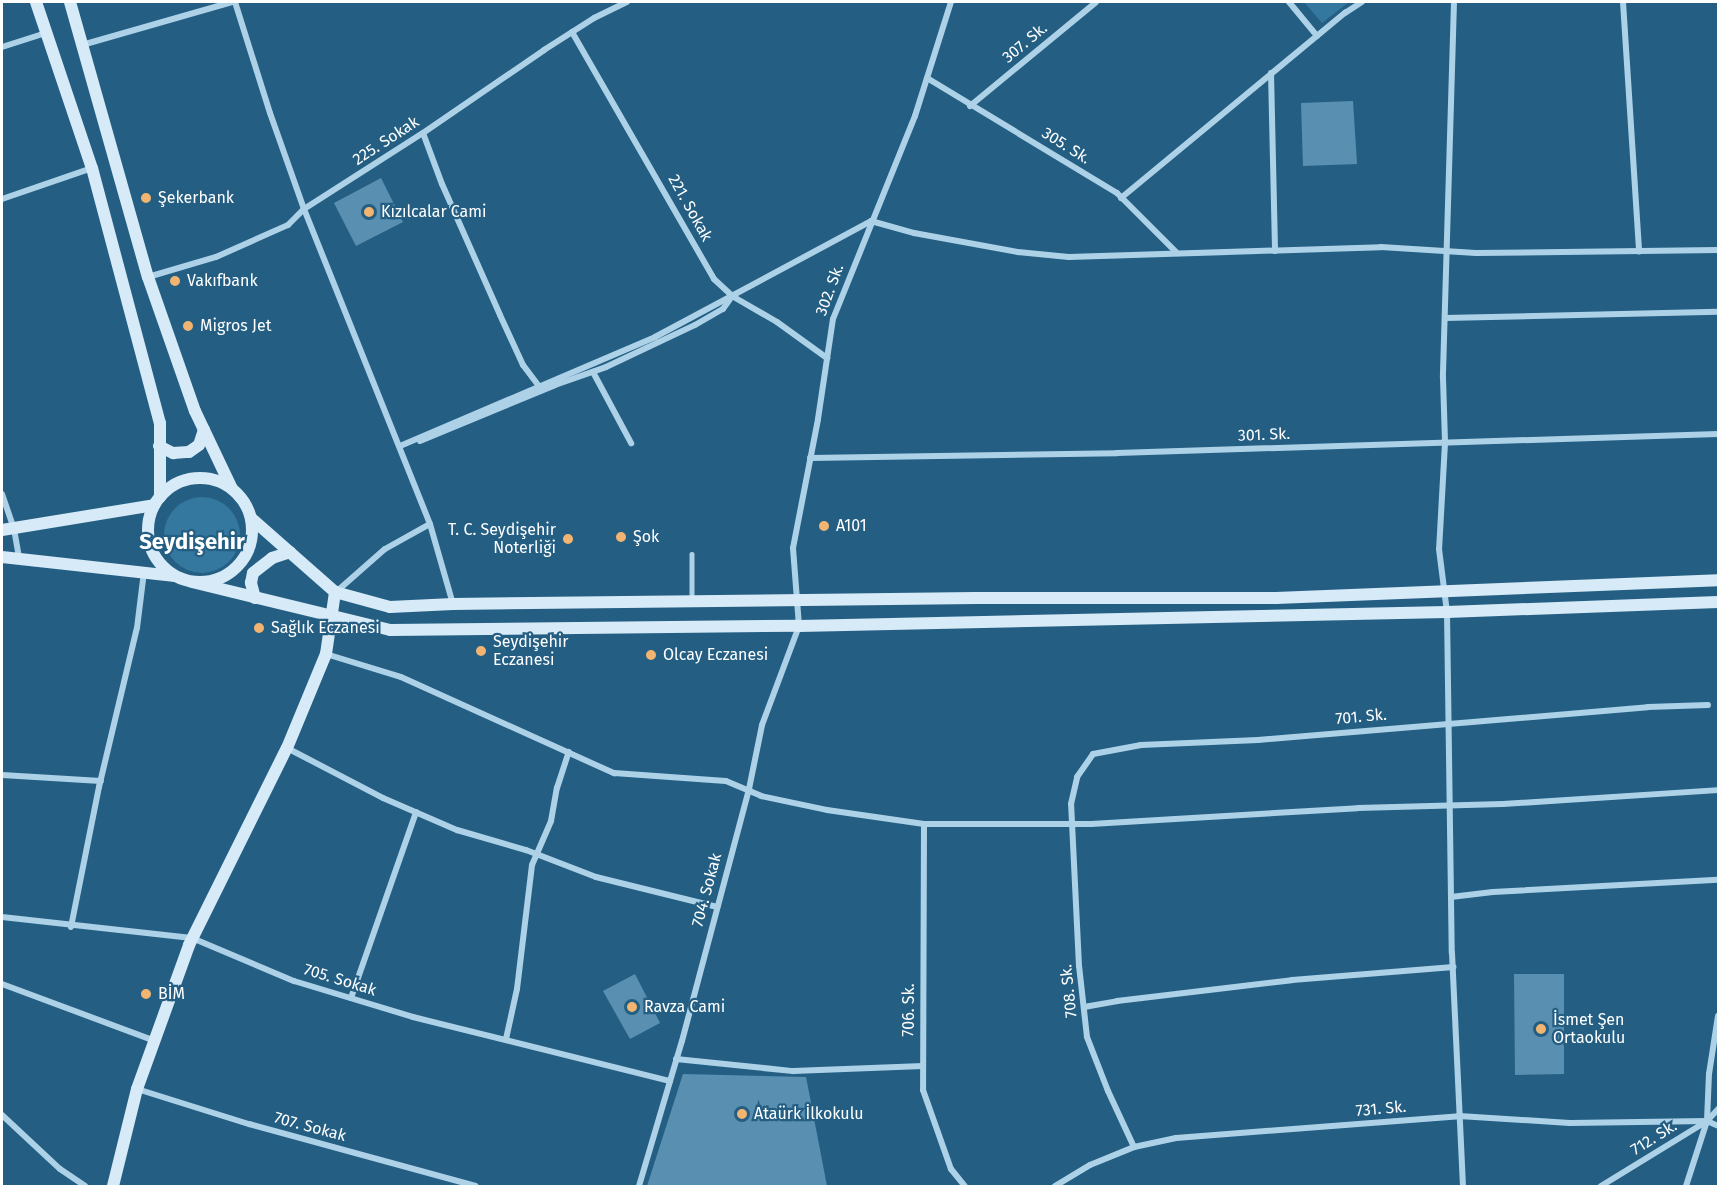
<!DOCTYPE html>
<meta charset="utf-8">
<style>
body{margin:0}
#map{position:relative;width:1720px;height:1188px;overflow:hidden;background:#245f83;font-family:"Fira Sans",sans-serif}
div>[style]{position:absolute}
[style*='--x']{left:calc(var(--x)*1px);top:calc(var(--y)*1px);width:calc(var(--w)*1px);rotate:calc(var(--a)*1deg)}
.green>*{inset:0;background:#35789f}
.round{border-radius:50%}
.building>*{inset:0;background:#5990b1}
.lane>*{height:4.5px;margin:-2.25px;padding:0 2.25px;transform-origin:2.25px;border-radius:2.25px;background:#add2e8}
.street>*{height:6px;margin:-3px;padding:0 3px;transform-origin:3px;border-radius:3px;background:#add2e8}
.secondary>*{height:12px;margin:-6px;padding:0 6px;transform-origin:6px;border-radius:6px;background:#d7eaf7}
.secondary>.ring{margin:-6px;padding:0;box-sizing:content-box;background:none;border:12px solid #d7eaf7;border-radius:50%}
.dots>*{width:16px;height:16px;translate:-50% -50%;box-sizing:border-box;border:3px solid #245f83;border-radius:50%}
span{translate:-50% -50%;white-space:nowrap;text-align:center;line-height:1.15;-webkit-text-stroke:4.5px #245f83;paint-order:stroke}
.street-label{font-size:16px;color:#fff}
.poi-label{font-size:16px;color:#fff}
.left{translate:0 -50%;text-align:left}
.right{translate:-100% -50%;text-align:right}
.district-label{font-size:22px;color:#fff;font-weight:700}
.frame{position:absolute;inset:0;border:3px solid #fff;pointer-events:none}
</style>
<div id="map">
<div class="green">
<i style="clip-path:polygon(1304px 2px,1349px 2px,1322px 23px)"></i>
<i class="round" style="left:164px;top:497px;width:76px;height:76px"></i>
</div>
<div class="building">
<i style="clip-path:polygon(1353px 101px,1357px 164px,1303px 166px,1301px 103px)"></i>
<i style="clip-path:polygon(381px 178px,403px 222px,356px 246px,334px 203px)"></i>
<i style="clip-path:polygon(635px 974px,660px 1023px,630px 1039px,603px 991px)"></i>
<i style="clip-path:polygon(1514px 974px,1564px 974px,1564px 1074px,1515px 1075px)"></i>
<i style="clip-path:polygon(683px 1074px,806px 1077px,827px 1186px,647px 1186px)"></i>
</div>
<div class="lane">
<i style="--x:692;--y:554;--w:46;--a:90"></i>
</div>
<div class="street">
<i style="--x:235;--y:2;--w:116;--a:72.5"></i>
<i style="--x:270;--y:113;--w:102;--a:70.5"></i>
<i style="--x:304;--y:209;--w:339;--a:68.2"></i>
<i style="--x:430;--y:524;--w:83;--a:74"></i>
<i style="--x:1289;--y:2;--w:44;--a:50.5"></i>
<i style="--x:1454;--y:2;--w:376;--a:91.7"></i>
<i style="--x:1443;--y:378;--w:65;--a:88.2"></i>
<i style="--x:1445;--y:443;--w:106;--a:93.2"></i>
<i style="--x:1439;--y:549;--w:64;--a:82.8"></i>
<i style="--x:1447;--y:612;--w:341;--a:89.2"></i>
<i style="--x:1452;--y:953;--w:233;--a:87.3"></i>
<i style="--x:1623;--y:2;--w:250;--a:86.3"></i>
<i style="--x:572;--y:32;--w:285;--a:60.1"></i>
<i style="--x:714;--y:279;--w:25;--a:43"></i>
<i style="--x:732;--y:296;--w:52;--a:30"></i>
<i style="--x:777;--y:322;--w:62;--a:35.8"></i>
<i style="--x:82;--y:45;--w:156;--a:-16"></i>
<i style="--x:2;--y:47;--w:46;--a:-17.7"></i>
<i style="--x:1271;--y:73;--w:178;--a:88.7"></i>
<i style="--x:927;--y:78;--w:222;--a:31.2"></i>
<i style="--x:1117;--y:193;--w:85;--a:45"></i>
<i style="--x:970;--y:106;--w:163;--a:-39.5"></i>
<i style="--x:423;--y:133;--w:54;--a:69.6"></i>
<i style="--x:442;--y:184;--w:143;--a:66.1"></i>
<i style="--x:500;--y:315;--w:55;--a:65.3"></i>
<i style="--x:523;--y:365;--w:26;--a:53"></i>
<i style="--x:1121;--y:198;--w:291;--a:-39.6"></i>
<i style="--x:1345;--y:13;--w:20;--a:-33"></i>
<i style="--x:2;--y:199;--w:95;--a:-19"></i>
<i style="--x:148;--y:277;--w:71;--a:-16.4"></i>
<i style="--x:216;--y:257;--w:79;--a:-24"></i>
<i style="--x:288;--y:225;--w:23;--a:-45"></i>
<i style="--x:304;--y:209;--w:141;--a:-32.6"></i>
<i style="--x:423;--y:133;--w:147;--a:-34.4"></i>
<i style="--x:544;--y:50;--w:59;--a:-32.6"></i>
<i style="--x:594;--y:18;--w:37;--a:-26"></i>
<i style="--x:1445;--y:318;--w:273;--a:-1.3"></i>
<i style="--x:593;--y:372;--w:81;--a:61.8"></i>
<i style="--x:420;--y:441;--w:146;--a:-22.5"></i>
<i style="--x:555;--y:385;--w:54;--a:-19.4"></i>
<i style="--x:606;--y:367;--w:98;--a:-25.3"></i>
<i style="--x:695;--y:325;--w:32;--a:-30"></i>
<i style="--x:723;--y:309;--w:12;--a:-55"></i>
<i style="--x:400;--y:446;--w:277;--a:-23.1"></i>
<i style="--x:655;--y:337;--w:245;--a:-28.2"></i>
<i style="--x:871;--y:221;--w:45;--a:15.6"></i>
<i style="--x:914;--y:233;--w:106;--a:10.4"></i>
<i style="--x:1018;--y:252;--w:51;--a:5.6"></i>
<i style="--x:1069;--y:257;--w:312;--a:-1.8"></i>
<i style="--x:1381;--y:247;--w:95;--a:3.6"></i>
<i style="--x:1476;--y:253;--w:242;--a:-0.7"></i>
<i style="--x:810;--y:458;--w:307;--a:-0.9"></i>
<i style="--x:1117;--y:453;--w:601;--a:-1.81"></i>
<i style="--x:2;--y:494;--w:37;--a:71"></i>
<i style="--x:14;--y:529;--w:29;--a:80"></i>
<i style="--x:336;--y:592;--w:65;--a:-41.3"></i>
<i style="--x:385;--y:549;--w:51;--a:-29.1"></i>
<i style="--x:326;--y:654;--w:78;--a:17"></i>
<i style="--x:401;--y:677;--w:234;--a:24.3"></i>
<i style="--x:614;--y:773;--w:112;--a:4.1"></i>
<i style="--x:726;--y:781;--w:38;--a:23"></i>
<i style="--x:761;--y:796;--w:67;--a:12"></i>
<i style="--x:827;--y:810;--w:98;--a:8.2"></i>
<i style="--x:924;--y:824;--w:167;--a:0"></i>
<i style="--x:1091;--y:824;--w:267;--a:-3.4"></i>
<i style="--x:1358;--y:808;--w:145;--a:-1.6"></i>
<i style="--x:1503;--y:804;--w:215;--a:-3.7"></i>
<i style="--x:287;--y:748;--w:108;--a:27.5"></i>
<i style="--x:383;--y:798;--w:81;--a:23.4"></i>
<i style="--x:457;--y:830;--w:72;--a:16.2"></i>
<i style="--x:526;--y:850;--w:75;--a:21.1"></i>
<i style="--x:596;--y:877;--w:125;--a:13.9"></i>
<i style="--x:2;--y:775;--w:99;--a:3.5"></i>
<i style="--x:924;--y:824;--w:266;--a:90.2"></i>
<i style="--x:923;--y:1090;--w:84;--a:70.5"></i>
<i style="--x:951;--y:1169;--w:22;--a:51"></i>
<i style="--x:1451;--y:897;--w:42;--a:-6.8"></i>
<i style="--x:1493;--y:892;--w:225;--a:-3.1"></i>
<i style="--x:2;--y:917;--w:191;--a:6.3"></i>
<i style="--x:192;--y:938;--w:111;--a:22.9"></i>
<i style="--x:294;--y:981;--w:124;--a:16.8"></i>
<i style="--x:413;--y:1017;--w:265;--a:14"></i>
<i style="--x:71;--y:927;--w:143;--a:-78.7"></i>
<i style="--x:99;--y:787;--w:163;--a:-76.6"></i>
<i style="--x:137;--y:628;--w:56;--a:-82.9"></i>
<i style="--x:2;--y:984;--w:163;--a:20.4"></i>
<i style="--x:351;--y:998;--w:197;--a:-70.7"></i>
<i style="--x:1084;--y:1007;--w:34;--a:-10"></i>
<i style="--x:1117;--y:1001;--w:176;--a:-6.8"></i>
<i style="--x:1292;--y:980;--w:162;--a:-4.6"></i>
<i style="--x:506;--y:1039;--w:51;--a:-77.6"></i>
<i style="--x:517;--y:989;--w:125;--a:-83.1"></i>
<i style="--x:532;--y:865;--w:48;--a:-66.6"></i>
<i style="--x:551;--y:821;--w:34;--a:-80"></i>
<i style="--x:557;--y:788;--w:38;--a:-72"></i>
<i style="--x:676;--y:1059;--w:118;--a:5.9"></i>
<i style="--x:793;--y:1071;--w:130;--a:-2.2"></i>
<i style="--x:137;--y:1089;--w:117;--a:17.4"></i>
<i style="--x:249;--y:1124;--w:235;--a:15.3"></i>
<i style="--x:2;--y:1115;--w:79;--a:43"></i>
<i style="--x:60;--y:1169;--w:30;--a:34"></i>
<i style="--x:1134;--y:1147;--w:62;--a:-114.9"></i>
<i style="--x:1108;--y:1091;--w:58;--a:-111.3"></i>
<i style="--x:1087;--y:1037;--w:71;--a:-96.4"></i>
<i style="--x:1079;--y:966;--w:162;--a:-92.8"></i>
<i style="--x:1071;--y:804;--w:28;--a:-77"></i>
<i style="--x:1077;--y:777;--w:28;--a:-55"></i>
<i style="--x:1093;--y:754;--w:49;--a:-10.6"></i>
<i style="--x:1141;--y:745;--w:117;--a:-2.4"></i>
<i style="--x:1258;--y:740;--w:391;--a:-4.8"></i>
<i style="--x:1648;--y:707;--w:60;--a:-1.9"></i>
<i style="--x:639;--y:1186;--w:151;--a:-73.5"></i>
<i style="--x:682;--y:1041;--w:261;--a:-75.1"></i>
<i style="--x:749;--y:789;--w:65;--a:-78.5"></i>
<i style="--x:762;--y:725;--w:106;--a:-69.5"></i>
<i style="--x:799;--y:626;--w:78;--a:-94.4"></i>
<i style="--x:793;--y:548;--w:131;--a:-79"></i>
<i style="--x:818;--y:419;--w:101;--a:-81.5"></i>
<i style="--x:833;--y:319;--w:219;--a:-68"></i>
<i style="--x:915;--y:116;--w:120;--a:-72.5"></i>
<i style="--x:1055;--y:1186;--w:41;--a:-31"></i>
<i style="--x:1090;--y:1165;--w:48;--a:-22.2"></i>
<i style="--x:1134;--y:1147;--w:43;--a:-12.1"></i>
<i style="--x:1176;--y:1138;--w:284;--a:-4.4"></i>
<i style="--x:1459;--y:1116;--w:111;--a:3.6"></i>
<i style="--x:1570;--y:1123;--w:137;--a:-0.8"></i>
<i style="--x:1707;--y:1121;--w:12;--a:24"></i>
<i style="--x:1601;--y:1186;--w:124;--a:-31.5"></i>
<i style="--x:1707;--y:1121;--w:16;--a:-47"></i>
<i style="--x:1686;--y:1186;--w:68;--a:-72.1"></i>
<i style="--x:1707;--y:1121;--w:47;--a:-87.6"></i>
<i style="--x:1709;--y:1074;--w:59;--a:-81.2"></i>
</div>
<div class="secondary">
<i style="--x:36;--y:2;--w:175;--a:71.4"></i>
<i style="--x:92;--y:168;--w:264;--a:75.1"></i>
<i style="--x:160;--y:423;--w:74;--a:90"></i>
<i style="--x:70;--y:2;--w:286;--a:74.2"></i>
<i style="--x:148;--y:277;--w:142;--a:70.7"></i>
<i style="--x:195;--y:411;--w:86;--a:64.6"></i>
<i style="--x:159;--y:446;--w:16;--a:27"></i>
<i style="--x:173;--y:453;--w:16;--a:-4"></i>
<i style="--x:189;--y:452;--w:12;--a:-35"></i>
<i style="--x:199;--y:445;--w:16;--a:-72"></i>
<i class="ring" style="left:148px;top:478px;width:92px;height:92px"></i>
<i style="--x:251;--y:518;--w:112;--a:41.4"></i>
<i style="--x:335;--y:592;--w:57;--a:15.3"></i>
<i style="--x:390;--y:607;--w:63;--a:-2.7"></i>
<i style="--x:453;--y:604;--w:523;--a:-0.66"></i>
<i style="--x:976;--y:598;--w:300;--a:0"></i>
<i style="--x:1276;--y:598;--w:442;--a:-2.3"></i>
<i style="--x:2;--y:530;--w:154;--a:-9.3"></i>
<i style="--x:2;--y:557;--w:172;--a:6.3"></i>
<i style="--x:192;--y:582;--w:204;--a:13.6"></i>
<i style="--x:390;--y:630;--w:409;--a:-0.6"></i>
<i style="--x:799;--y:626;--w:648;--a:-1.24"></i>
<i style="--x:1447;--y:612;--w:271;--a:-2.1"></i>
<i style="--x:255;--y:598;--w:16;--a:-105"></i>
<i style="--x:251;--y:583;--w:10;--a:-79"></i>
<i style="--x:253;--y:573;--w:24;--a:-38"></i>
<i style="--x:272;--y:558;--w:19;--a:-18"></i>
<i style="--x:113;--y:1186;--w:100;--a:-76.1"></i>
<i style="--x:137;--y:1089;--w:153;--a:-70.1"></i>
<i style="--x:189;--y:945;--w:220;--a:-63.6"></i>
<i style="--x:287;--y:748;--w:102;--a:-67.5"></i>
<i style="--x:326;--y:654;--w:63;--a:-81.7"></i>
</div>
<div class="dots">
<i style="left:146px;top:198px;background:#f2b571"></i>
<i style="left:369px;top:212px;background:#f2b571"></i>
<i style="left:175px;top:281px;background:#f2b571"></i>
<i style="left:188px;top:326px;background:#f2b571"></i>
<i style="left:824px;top:526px;background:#f2b571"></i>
<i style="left:621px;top:537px;background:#f2b571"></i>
<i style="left:568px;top:539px;background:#f2b571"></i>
<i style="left:259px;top:628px;background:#f2b571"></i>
<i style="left:481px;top:651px;background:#f2b571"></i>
<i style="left:651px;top:655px;background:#f2b571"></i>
<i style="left:146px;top:994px;background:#f2b571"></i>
<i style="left:632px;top:1007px;background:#f2b571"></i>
<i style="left:1541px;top:1029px;background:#f2b571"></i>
<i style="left:742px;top:1114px;background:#f2b571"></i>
</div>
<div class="street-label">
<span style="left:1025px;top:43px;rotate:-40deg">307. Sk.</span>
<span style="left:386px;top:141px;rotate:-33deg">225. Sokak</span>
<span style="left:1066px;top:146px;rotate:32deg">305. Sk.</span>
<span style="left:690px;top:208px;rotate:61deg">221. Sokak</span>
<span style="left:830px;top:290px;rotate:-70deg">302. Sk.</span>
<span style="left:1264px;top:435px;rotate:-2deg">301. Sk.</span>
<span style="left:1361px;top:717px;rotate:-5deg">701. Sk.</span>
<span style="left:707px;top:890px;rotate:-75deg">704. Sokak</span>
<span style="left:340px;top:980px;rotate:17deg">705. Sokak</span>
<span style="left:1069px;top:991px;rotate:-96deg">708. Sk.</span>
<span style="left:909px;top:1010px;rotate:-90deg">706. Sk.</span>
<span style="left:1381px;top:1109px;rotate:-5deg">731. Sk.</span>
<span style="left:310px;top:1127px;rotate:15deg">707. Sokak</span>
<span style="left:1654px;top:1138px;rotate:-32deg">712. Sk.</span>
</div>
<div class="poi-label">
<span class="left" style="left:158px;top:198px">Şekerbank</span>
<span class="left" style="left:381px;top:212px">Kızılcalar Cami</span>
<span class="left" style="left:187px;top:281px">Vakıfbank</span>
<span class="left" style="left:200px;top:326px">Migros Jet</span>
<span class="left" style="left:836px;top:526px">A101</span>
<span class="right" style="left:556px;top:539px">T. C. Seydişehir<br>Noterliği</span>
<span class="left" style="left:633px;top:537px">Şok</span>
<span class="left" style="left:271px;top:628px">Sağlık Eczanesi</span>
<span class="left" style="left:493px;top:651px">Seydişehir<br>Eczanesi</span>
<span class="left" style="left:663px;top:655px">Olcay Eczanesi</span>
<span class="left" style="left:158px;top:994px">BİM</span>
<span class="left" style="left:644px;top:1007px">Ravza Cami</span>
<span class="left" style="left:1553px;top:1029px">İsmet Şen<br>Ortaokulu</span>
<span class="left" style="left:754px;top:1114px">Ataürk İlkokulu</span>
</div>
<div class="district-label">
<span style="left:192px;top:542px">Seydişehir</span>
</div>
<div class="frame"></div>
</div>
